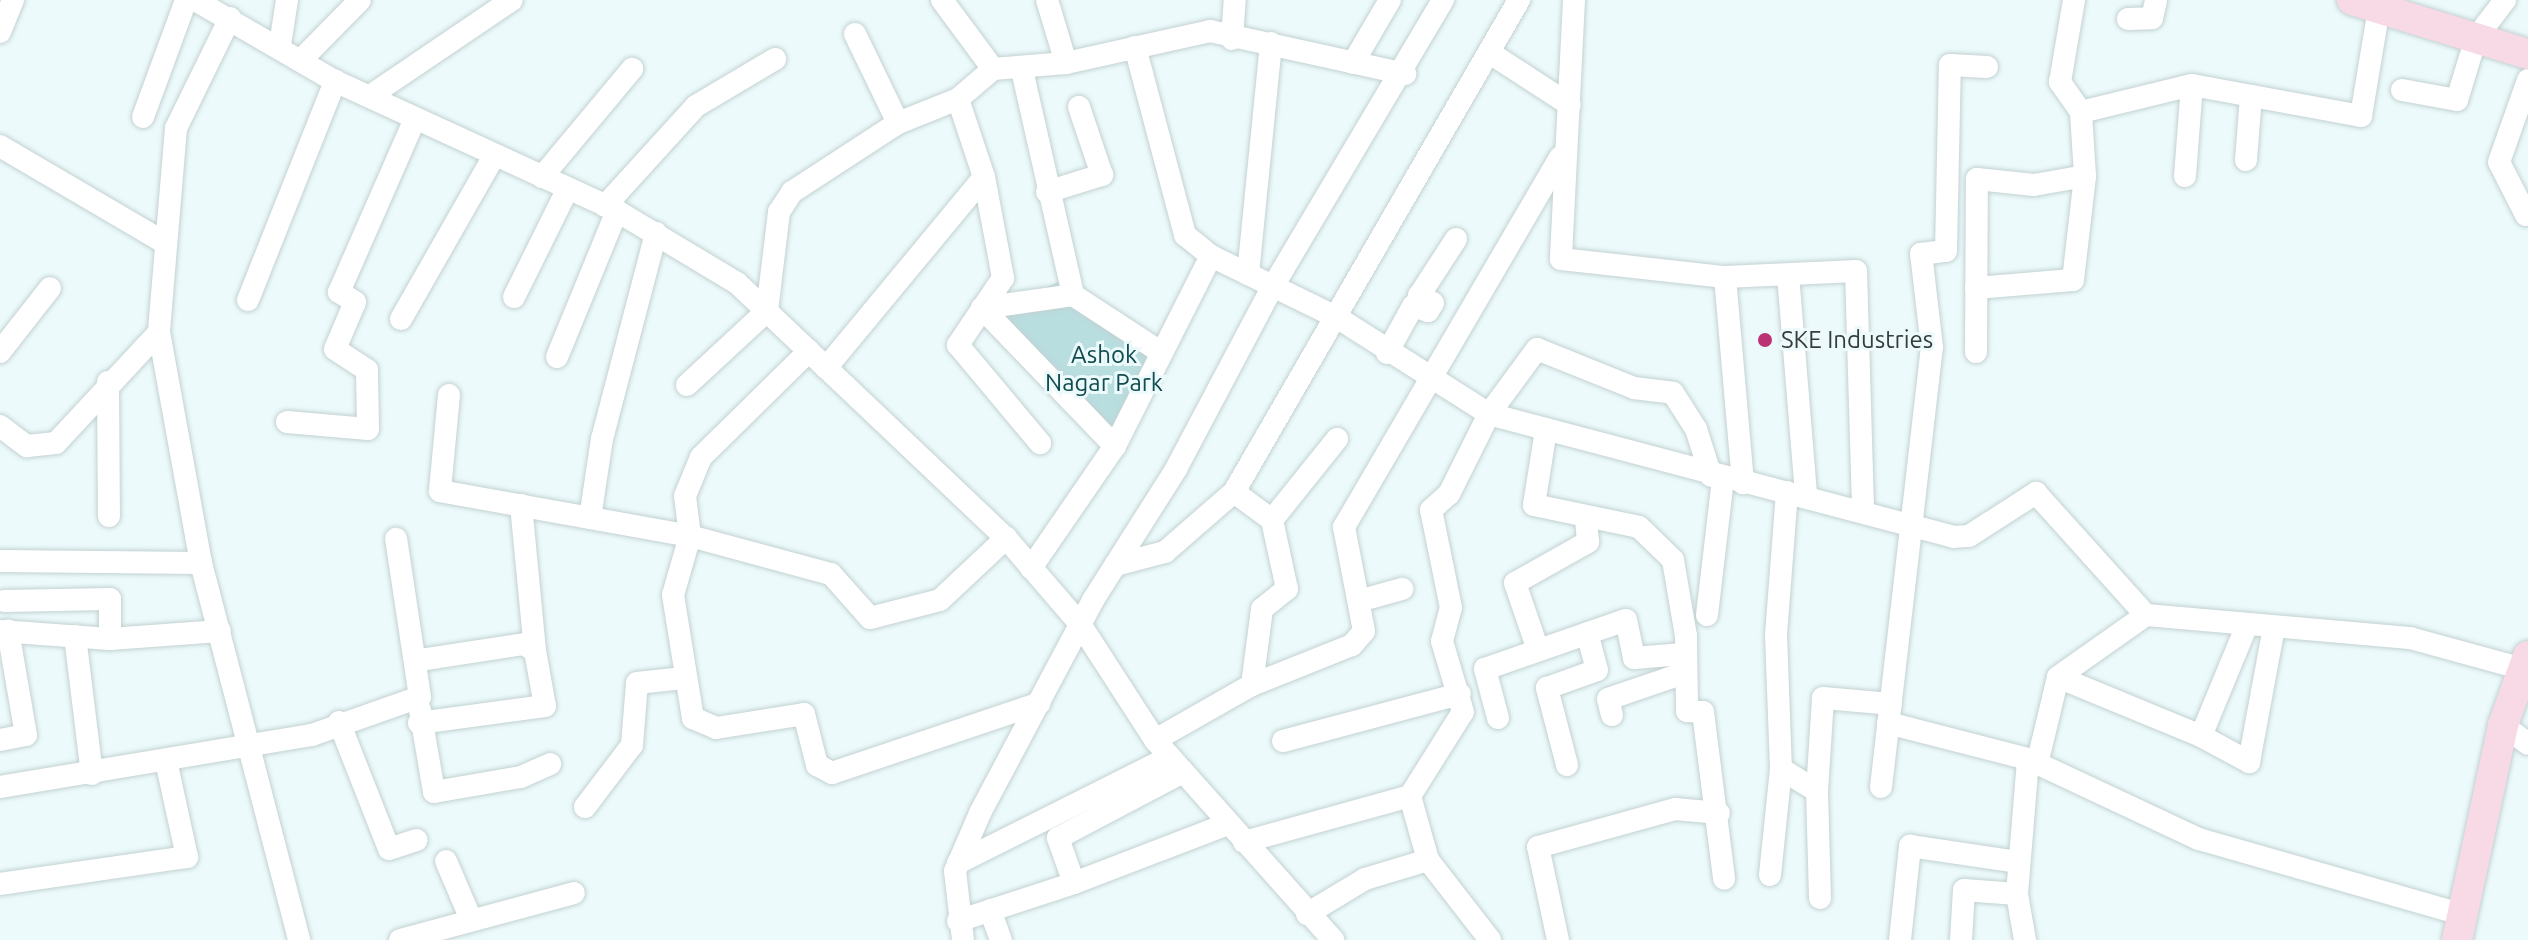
<!DOCTYPE html>
<style>
body{margin:0}
#map{position:relative;width:2528px;height:940px;overflow:hidden;background:#ecfafb;font-family:Ubuntu,sans-serif}
div>[style]{position:absolute}
[style*='--x']{left:calc(var(--x)*1px);top:calc(var(--y)*1px);width:calc(var(--w)*1px);rotate:calc(var(--a)*1deg)}
.green>*{inset:0;background:#b9dee0}
.roads{filter:drop-shadow(0 0 2px #c3d1d2) drop-shadow(0 0 2px #c3d1d2)}
.street>*{height:22px;margin:-11px;padding:0 11px;transform-origin:11px;border-radius:11px;background:#fff}
.secondary>*{height:30px;margin:-15px;padding:0 15px;transform-origin:15px;border-radius:15px;background:#f8dae6}
.dots>*{width:22px;height:22px;translate:-50% -50%;box-sizing:border-box;border:4px solid #ecfafb;border-radius:50%}
span{translate:-50% -50%;white-space:nowrap;text-align:center;line-height:1.15;-webkit-text-stroke:6px #ecfafb;paint-order:stroke}
.poi-label{font-size:24px;color:#363c3c}
.left{translate:0 -50%;text-align:left}
.park-label{font-size:24px;color:#114c50}
</style>
<div id="map">
<div class="green">
<i style="clip-path:polygon(1060px 281px,1155px 354px,1112px 432px,1000px 310px)"></i>
</div>
<div class="roads">
<div class="street">
<i style="--x:195;--y:0;--w:162;--a:30.1"></i>
<i style="--x:335;--y:81;--w:311;--a:24.7"></i>
<i style="--x:617;--y:211;--w:140;--a:31"></i>
<i style="--x:737;--y:283;--w:371;--a:43.5"></i>
<i style="--x:1006;--y:538;--w:113;--a:49.3"></i>
<i style="--x:1080;--y:624;--w:138;--a:57.1"></i>
<i style="--x:1155;--y:740;--w:268;--a:48.3"></i>
<i style="--x:942;--y:0;--w:86;--a:53.5"></i>
<i style="--x:1047;--y:0;--w:66;--a:73.2"></i>
<i style="--x:1574;--y:0;--w:259;--a:92.9"></i>
<i style="--x:1561;--y:259;--w:165;--a:6.3"></i>
<i style="--x:1725;--y:277;--w:131;--a:-2.6"></i>
<i style="--x:1856;--y:271;--w:237;--a:88.3"></i>
<i style="--x:230;--y:18;--w:123;--a:116.1"></i>
<i style="--x:176;--y:128;--w:205;--a:94.8"></i>
<i style="--x:159;--y:332;--w:235;--a:79.7"></i>
<i style="--x:201;--y:563;--w:390;--a:75.4"></i>
<i style="--x:2128;--y:19;--w:24;--a:-2"></i>
<i style="--x:2152;--y:18;--w:18;--a:-77"></i>
<i style="--x:0;--y:32;--w:35;--a:-68"></i>
<i style="--x:855;--y:34;--w:99;--a:64.2"></i>
<i style="--x:1232;--y:39;--w:39;--a:-86"></i>
<i style="--x:280;--y:45;--w:46;--a:-81.2"></i>
<i style="--x:1135;--y:47;--w:195;--a:75.1"></i>
<i style="--x:1185;--y:235;--w:33;--a:39"></i>
<i style="--x:1211;--y:256;--w:141;--a:26"></i>
<i style="--x:1338;--y:318;--w:179;--a:32.4"></i>
<i style="--x:1489;--y:414;--w:480;--a:14.8"></i>
<i style="--x:1953;--y:537;--w:16;--a:-4"></i>
<i style="--x:1969;--y:536;--w:80;--a:-32.7"></i>
<i style="--x:2036;--y:493;--w:164;--a:48"></i>
<i style="--x:1490;--y:53;--w:95;--a:33"></i>
<i style="--x:303;--y:58;--w:81;--a:-45.5"></i>
<i style="--x:1353;--y:63;--w:73;--a:-59.6"></i>
<i style="--x:1022;--y:70;--w:231;--a:77.2"></i>
<i style="--x:1073;--y:295;--w:106;--a:33.1"></i>
<i style="--x:2402;--y:90;--w:56;--a:10.3"></i>
<i style="--x:2457;--y:100;--w:65;--a:-73"></i>
<i style="--x:2476;--y:38;--w:48;--a:-52.7"></i>
<i style="--x:370;--y:96;--w:171;--a:-34.1"></i>
<i style="--x:958;--y:99;--w:82;--a:71.6"></i>
<i style="--x:984;--y:177;--w:103;--a:79.3"></i>
<i style="--x:1003;--y:278;--w:81;--a:123.9"></i>
<i style="--x:958;--y:345;--w:128;--a:50.1"></i>
<i style="--x:2081;--y:112;--w:114;--a:-13.7"></i>
<i style="--x:2192;--y:85;--w:172;--a:10.4"></i>
<i style="--x:2361;--y:116;--w:109;--a:-80.5"></i>
<i style="--x:2379;--y:8;--w:12;--a:-42"></i>
<i style="--x:143;--y:117;--w:125;--a:-69.8"></i>
<i style="--x:0;--y:146;--w:188;--a:30.4"></i>
<i style="--x:2246;--y:160;--w:64;--a:-85.5"></i>
<i style="--x:2185;--y:176;--w:91;--a:-85.6"></i>
<i style="--x:542;--y:177;--w:141;--a:-50.2"></i>
<i style="--x:1047;--y:192;--w:58;--a:-17.2"></i>
<i style="--x:1102;--y:175;--w:72;--a:-108.7"></i>
<i style="--x:605;--y:206;--w:135;--a:-47.7"></i>
<i style="--x:696;--y:106;--w:92;--a:-30.7"></i>
<i style="--x:2526;--y:215;--w:59;--a:-117"></i>
<i style="--x:2499;--y:162;--w:87;--a:-70.5"></i>
<i style="--x:1248;--y:274;--w:232;--a:-84.3"></i>
<i style="--x:1788;--y:275;--w:222;--a:85.3"></i>
<i style="--x:1725;--y:277;--w:207;--a:85"></i>
<i style="--x:1976;--y:288;--w:97;--a:-4.7"></i>
<i style="--x:2073;--y:280;--w:105;--a:-83.4"></i>
<i style="--x:2085;--y:176;--w:64;--a:-93.6"></i>
<i style="--x:2081;--y:112;--w:37;--a:-125"></i>
<i style="--x:2060;--y:82;--w:83;--a:-80.3"></i>
<i style="--x:514;--y:297;--w:119;--a:-63.6"></i>
<i style="--x:248;--y:300;--w:236;--a:-68.3"></i>
<i style="--x:982;--y:308;--w:192;--a:46.1"></i>
<i style="--x:982;--y:308;--w:92;--a:-8.1"></i>
<i style="--x:401;--y:319;--w:188;--a:-60.3"></i>
<i style="--x:809;--y:351;--w:151;--a:135.5"></i>
<i style="--x:701;--y:457;--w:42;--a:112.3"></i>
<i style="--x:685;--y:496;--w:40;--a:82.9"></i>
<i style="--x:690;--y:536;--w:61;--a:106.1"></i>
<i style="--x:673;--y:595;--w:125;--a:80.8"></i>
<i style="--x:693;--y:718;--w:25;--a:23"></i>
<i style="--x:716;--y:728;--w:89;--a:-9"></i>
<i style="--x:804;--y:714;--w:53;--a:75.7"></i>
<i style="--x:817;--y:765;--w:17;--a:28"></i>
<i style="--x:832;--y:773;--w:219;--a:-18.6"></i>
<i style="--x:0;--y:352;--w:81;--a:-52"></i>
<i style="--x:1976;--y:352;--w:173;--a:-89.7"></i>
<i style="--x:1977;--y:179;--w:57;--a:6"></i>
<i style="--x:2034;--y:185;--w:52;--a:-10"></i>
<i style="--x:1387;--y:353;--w:54;--a:-61"></i>
<i style="--x:1413;--y:306;--w:16;--a:18"></i>
<i style="--x:1428;--y:311;--w:9;--a:-58"></i>
<i style="--x:1433;--y:303;--w:16;--a:-153"></i>
<i style="--x:1419;--y:296;--w:68;--a:-57"></i>
<i style="--x:557;--y:357;--w:158;--a:-67.7"></i>
<i style="--x:826;--y:368;--w:248;--a:-50.4"></i>
<i style="--x:108;--y:382;--w:134;--a:89.6"></i>
<i style="--x:687;--y:385;--w:109;--a:-42.8"></i>
<i style="--x:767;--y:311;--w:100;--a:-83.1"></i>
<i style="--x:779;--y:212;--w:24;--a:-57"></i>
<i style="--x:792;--y:192;--w:126;--a:-33.1"></i>
<i style="--x:898;--y:123;--w:65;--a:-21.8"></i>
<i style="--x:958;--y:99;--w:46;--a:-40.6"></i>
<i style="--x:993;--y:69;--w:73;--a:-4.7"></i>
<i style="--x:1066;--y:63;--w:148;--a:-12.5"></i>
<i style="--x:1210;--y:31;--w:200;--a:12.4"></i>
<i style="--x:449;--y:395;--w:96;--a:95.4"></i>
<i style="--x:440;--y:491;--w:254;--a:10.2"></i>
<i style="--x:690;--y:536;--w:146;--a:15.1"></i>
<i style="--x:831;--y:574;--w:59;--a:48.4"></i>
<i style="--x:870;--y:618;--w:72;--a:-14.4"></i>
<i style="--x:940;--y:600;--w:91;--a:-43.2"></i>
<i style="--x:287;--y:422;--w:81;--a:4.9"></i>
<i style="--x:368;--y:429;--w:59;--a:-91"></i>
<i style="--x:367;--y:370;--w:38;--a:-147"></i>
<i style="--x:335;--y:349;--w:51;--a:-66.9"></i>
<i style="--x:355;--y:302;--w:19;--a:-148"></i>
<i style="--x:339;--y:292;--w:187;--a:-66.3"></i>
<i style="--x:0;--y:426;--w:34;--a:37"></i>
<i style="--x:27;--y:446;--w:29;--a:-6"></i>
<i style="--x:56;--y:443;--w:151;--a:-47.1"></i>
<i style="--x:1546;--y:430;--w:76;--a:99.1"></i>
<i style="--x:1534;--y:505;--w:107;--a:11.8"></i>
<i style="--x:1639;--y:527;--w:47;--a:44.1"></i>
<i style="--x:1673;--y:560;--w:77;--a:80.3"></i>
<i style="--x:1686;--y:636;--w:75;--a:89.2"></i>
<i style="--x:1687;--y:711;--w:16;--a:4"></i>
<i style="--x:1703;--y:712;--w:168;--a:82.8"></i>
<i style="--x:1787;--y:492;--w:142;--a:94.4"></i>
<i style="--x:1776;--y:634;--w:135;--a:87.9"></i>
<i style="--x:1781;--y:769;--w:42;--a:31.4"></i>
<i style="--x:1817;--y:791;--w:107;--a:88.4"></i>
<i style="--x:521;--y:505;--w:147;--a:84.5"></i>
<i style="--x:590;--y:518;--w:80;--a:-81.4"></i>
<i style="--x:602;--y:439;--w:213;--a:-75.3"></i>
<i style="--x:1272;--y:520;--w:104;--a:-51.3"></i>
<i style="--x:0;--y:561;--w:201;--a:0.6"></i>
<i style="--x:1115;--y:565;--w:52;--a:-14.6"></i>
<i style="--x:1165;--y:552;--w:91;--a:-41"></i>
<i style="--x:1234;--y:492;--w:569;--a:-59.92"></i>
<i style="--x:1031;--y:568;--w:148;--a:-55.5"></i>
<i style="--x:1115;--y:446;--w:213;--a:-63.2"></i>
<i style="--x:4;--y:601;--w:106;--a:-1.1"></i>
<i style="--x:110;--y:599;--w:40;--a:90"></i>
<i style="--x:1359;--y:601;--w:45;--a:-15.6"></i>
<i style="--x:1707;--y:615;--w:137;--a:-83.3"></i>
<i style="--x:0;--y:631;--w:110;--a:4.2"></i>
<i style="--x:110;--y:639;--w:110;--a:-4.2"></i>
<i style="--x:75;--y:636;--w:139;--a:83"></i>
<i style="--x:1538;--y:650;--w:71;--a:-108.9"></i>
<i style="--x:1515;--y:583;--w:84;--a:-29.3"></i>
<i style="--x:1588;--y:542;--w:25;--a:-95"></i>
<i style="--x:2058;--y:677;--w:155;--a:22.4"></i>
<i style="--x:2201;--y:736;--w:120;--a:-67.5"></i>
<i style="--x:1252;--y:685;--w:108;--a:-21.8"></i>
<i style="--x:1352;--y:645;--w:18;--a:-49"></i>
<i style="--x:1364;--y:631;--w:106;--a:-100.9"></i>
<i style="--x:1344;--y:527;--w:428;--a:-59.7"></i>
<i style="--x:420;--y:710;--w:83;--a:80.3"></i>
<i style="--x:434;--y:792;--w:88;--a:-9.8"></i>
<i style="--x:521;--y:777;--w:32;--a:-24"></i>
<i style="--x:1612;--y:715;--w:16;--a:-104"></i>
<i style="--x:1608;--y:699;--w:80;--a:-18.9"></i>
<i style="--x:1498;--y:718;--w:51;--a:-104.9"></i>
<i style="--x:1485;--y:669;--w:149;--a:-19.2"></i>
<i style="--x:1626;--y:620;--w:39;--a:78"></i>
<i style="--x:1634;--y:658;--w:49;--a:-4.7"></i>
<i style="--x:339;--y:722;--w:136;--a:68.5"></i>
<i style="--x:389;--y:849;--w:29;--a:-18"></i>
<i style="--x:419;--y:723;--w:127;--a:-7.7"></i>
<i style="--x:545;--y:706;--w:56;--a:-100.3"></i>
<i style="--x:535;--y:651;--w:13;--a:-148"></i>
<i style="--x:524;--y:644;--w:106;--a:171.3"></i>
<i style="--x:1888;--y:723;--w:145;--a:14.4"></i>
<i style="--x:2028;--y:759;--w:189;--a:25.1"></i>
<i style="--x:2199;--y:839;--w:272;--a:16"></i>
<i style="--x:2503;--y:725;--w:31;--a:37"></i>
<i style="--x:2201;--y:736;--w:55;--a:28.4"></i>
<i style="--x:2249;--y:762;--w:137;--a:-79.5"></i>
<i style="--x:0;--y:740;--w:26;--a:-11"></i>
<i style="--x:26;--y:735;--w:106;--a:-99.8"></i>
<i style="--x:1155;--y:740;--w:112;--a:-29.6"></i>
<i style="--x:1252;--y:685;--w:77;--a:-82.5"></i>
<i style="--x:1262;--y:609;--w:32;--a:-39"></i>
<i style="--x:1287;--y:589;--w:71;--a:-102.3"></i>
<i style="--x:1272;--y:520;--w:47;--a:-143.6"></i>
<i style="--x:1283;--y:741;--w:183;--a:-14.9"></i>
<i style="--x:2037;--y:764;--w:89;--a:-76.4"></i>
<i style="--x:2058;--y:677;--w:108;--a:-35.2"></i>
<i style="--x:2146;--y:615;--w:265;--a:5"></i>
<i style="--x:2410;--y:638;--w:114;--a:15.3"></i>
<i style="--x:1567;--y:765;--w:80;--a:-104.6"></i>
<i style="--x:1547;--y:688;--w:53;--a:-19.8"></i>
<i style="--x:1597;--y:670;--w:38;--a:-105"></i>
<i style="--x:0;--y:787;--w:316;--a:-9.5"></i>
<i style="--x:312;--y:735;--w:114;--a:-19.4"></i>
<i style="--x:420;--y:697;--w:160;--a:-98.6"></i>
<i style="--x:1881;--y:787;--w:443;--a:-83.4"></i>
<i style="--x:1932;--y:347;--w:94;--a:-96.7"></i>
<i style="--x:1921;--y:254;--w:25;--a:-7"></i>
<i style="--x:1946;--y:251;--w:186;--a:-88.8"></i>
<i style="--x:1950;--y:65;--w:37;--a:3"></i>
<i style="--x:1817;--y:791;--w:93;--a:-86.3"></i>
<i style="--x:1823;--y:698;--w:68;--a:5"></i>
<i style="--x:585;--y:807;--w:78;--a:-52.8"></i>
<i style="--x:632;--y:745;--w:62;--a:-85.4"></i>
<i style="--x:637;--y:683;--w:47;--a:-6.1"></i>
<i style="--x:1244;--y:842;--w:172;--a:-15.5"></i>
<i style="--x:1428;--y:860;--w:101;--a:52.2"></i>
<i style="--x:446;--y:861;--w:61;--a:66.8"></i>
<i style="--x:958;--y:863;--w:237;--a:-26.6"></i>
<i style="--x:1770;--y:875;--w:107;--a:-84.1"></i>
<i style="--x:1074;--y:883;--w:165;--a:-21"></i>
<i style="--x:0;--y:884;--w:189;--a:-8.2"></i>
<i style="--x:187;--y:857;--w:94;--a:-102.3"></i>
<i style="--x:990;--y:910;--w:32;--a:70"></i>
<i style="--x:1307;--y:914;--w:68;--a:-31.1"></i>
<i style="--x:1365;--y:879;--w:66;--a:-16.8"></i>
<i style="--x:1428;--y:860;--w:66;--a:-105.7"></i>
<i style="--x:1410;--y:796;--w:99;--a:-57.8"></i>
<i style="--x:1463;--y:712;--w:74;--a:-106.5"></i>
<i style="--x:1442;--y:641;--w:34;--a:-75"></i>
<i style="--x:1451;--y:608;--w:100;--a:-101.5"></i>
<i style="--x:1431;--y:510;--w:24;--a:-42"></i>
<i style="--x:1449;--y:494;--w:89;--a:-63.4"></i>
<i style="--x:1489;--y:414;--w:81;--a:-53.6"></i>
<i style="--x:1537;--y:349;--w:105;--a:21.9"></i>
<i style="--x:1634;--y:388;--w:39;--a:7"></i>
<i style="--x:1673;--y:393;--w:43;--a:57.4"></i>
<i style="--x:1696;--y:429;--w:49;--a:72.3"></i>
<i style="--x:958;--y:921;--w:122;--a:-18.1"></i>
<i style="--x:1074;--y:883;--w:48;--a:-109.6"></i>
<i style="--x:1058;--y:838;--w:141;--a:-27.8"></i>
<i style="--x:400;--y:940;--w:180;--a:-15.1"></i>
<i style="--x:963;--y:940;--w:69;--a:-96.6"></i>
<i style="--x:955;--y:871;--w:65;--a:-66.6"></i>
<i style="--x:981;--y:811;--w:239;--a:-62"></i>
<i style="--x:1093;--y:600;--w:155;--a:-57.6"></i>
<i style="--x:1176;--y:469;--w:205;--a:-62.1"></i>
<i style="--x:1272;--y:288;--w:335;--a:-59.3"></i>
<i style="--x:1558;--y:940;--w:95;--a:-102.1"></i>
<i style="--x:1538;--y:847;--w:142;--a:-15.5"></i>
<i style="--x:1675;--y:809;--w:44;--a:5.2"></i>
<i style="--x:1900;--y:940;--w:95;--a:-83.9"></i>
<i style="--x:1910;--y:846;--w:110;--a:8.4"></i>
<i style="--x:1961;--y:940;--w:50;--a:-86.6"></i>
<i style="--x:1964;--y:890;--w:53;--a:4.3"></i>
<i style="--x:2025;--y:940;--w:47;--a:-99.9"></i>
<i style="--x:2017;--y:894;--w:135;--a:-85.3"></i>
</div>
<div class="secondary">
<i style="--x:2352;--y:0;--w:184;--a:17.1"></i>
<i style="--x:2457;--y:940;--w:220;--a:-77.9"></i>
<i style="--x:2503;--y:725;--w:73;--a:-70.1"></i>
</div>
</div>
<div class="dots">
<i style="left:1765px;top:340px;background:#ba3373"></i>
</div>
<div class="poi-label">
<span class="left" style="left:1781px;top:340px">SKE Industries</span>
</div>
<div class="park-label">
<span style="left:1104px;top:369px">Ashok<br>Nagar Park</span>
</div>
</div>
